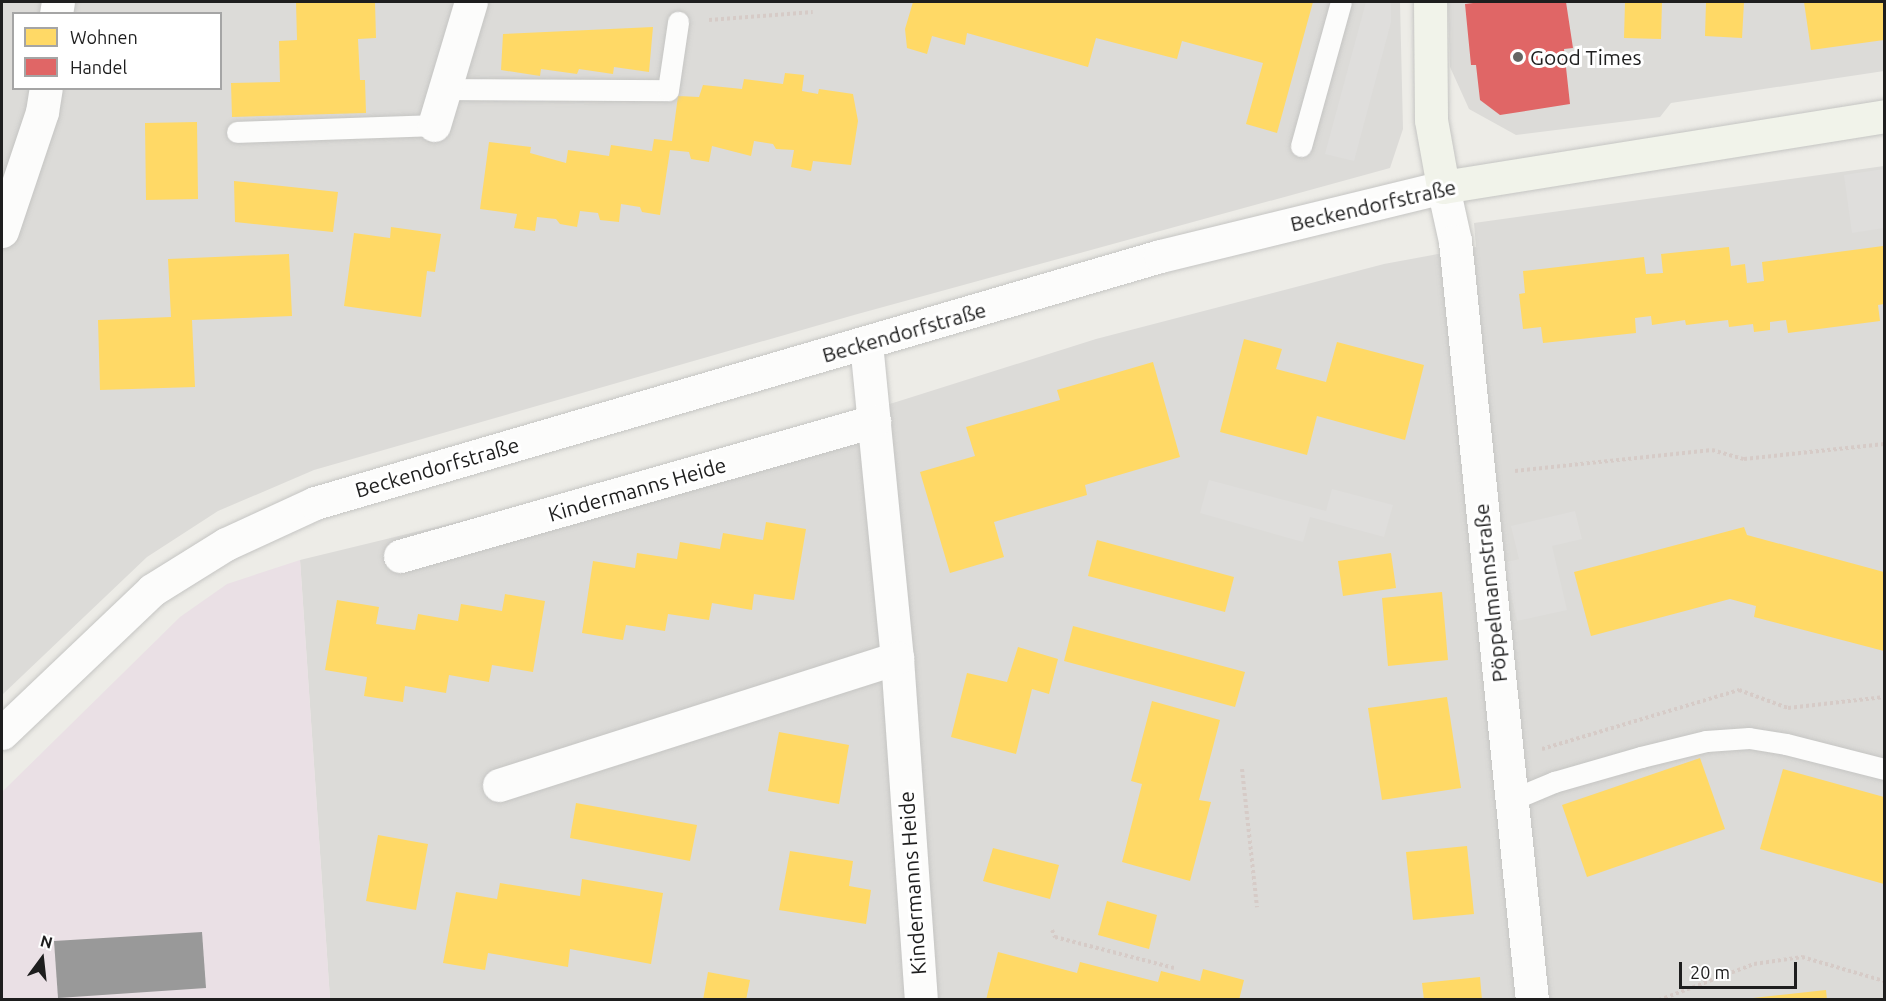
<!DOCTYPE html>
<meta charset="utf-8">
<style>
body{margin:0}
#map{position:relative;width:1886px;height:1001px;overflow:hidden;background:#edece7;font-family:Ubuntu,sans-serif}
div>[style]{position:absolute}
[style*='--x']{left:calc(var(--x)*1px);top:calc(var(--y)*1px);width:calc(var(--w)*1px);rotate:calc(var(--a)*1deg)}
.residential>*{inset:0;background:#dcdbd8}
.industrial>*{inset:0;background:#eae0e5}
.parking>*{inset:0;background:#dfdedc}
.homes>*{inset:0;background:#ffd966}
.shops>*{inset:0;background:#e06666}
.industry>*{inset:0;background:#999}
.path>*{height:4px;margin-top:-2px;transform-origin:0;background:repeating-linear-gradient(90deg,#d6cbc7 0 3px,transparent 0 6px)}
.roads{filter:drop-shadow(0 0 2px #c5c5c3) drop-shadow(0 0 2px #c5c5c3)}
.service>*{height:21px;margin:-10.5px;padding:0 10.5px;transform-origin:10.5px;border-radius:10.5px;background:#fcfcfb}
.minor>*{height:33px;margin:-16.5px;padding:0 16.5px;transform-origin:16.5px;border-radius:16.5px;background:#fcfcfb}
.tertiary>*{height:33px;margin:-16.5px;padding:0 16.5px;transform-origin:16.5px;border-radius:16.5px;background:#fcfcfb}
.secondary>*{height:33px;margin:-16.5px;padding:0 16.5px;transform-origin:16.5px;border-radius:16.5px;background:#f1f3ea}
.dots>*{width:16px;height:16px;translate:-50% -50%;box-sizing:border-box;border:3px solid #fff;border-radius:50%}
span{translate:-50% -50%;white-space:nowrap;text-align:center;line-height:1.15;-webkit-text-stroke:6px #fff;paint-order:stroke}
.poi-label{font-size:21px;color:#1e1e1e}
.left{translate:0 -50%;text-align:left}
.street-label{font-size:21px;color:#1e1e1e}
.frame{position:absolute;inset:0;border:3px solid #1e1e1e;pointer-events:none}
.legend{position:absolute;left:12px;top:12px;width:210px;height:78px;box-sizing:border-box;background:#fff;border:2px solid #a5a5a5;margin:0;padding:8px 10px;list-style:none;font-size:18px;color:#1e1e1e}
.legend li{display:flex;align-items:center;gap:12px;height:30px}
.legend b{width:30px;border:2px solid #a5a5a5}
.north{position:absolute;left:12px;top:929px;width:60px;height:60px;-webkit-text-stroke:4px #fff;paint-order:stroke;rotate:15deg;font-size:16px;font-weight:700;line-height:24px;text-align:center;color:#1e1e1e}
.north::after{content:'';display:block;margin:auto;width:21px;height:27px;background:#1e1e1e;clip-path:polygon(50% 0,100% 100%,50% 72%,0 100%)}
.scale{position:absolute;left:1679px;top:962px;width:118px;height:27px;box-sizing:border-box;border:3px solid #1e1e1e;border-top:0;padding-left:8px;font-size:18px;line-height:21px;white-space:nowrap;color:#1e1e1e;-webkit-text-stroke:4px #fff;paint-order:stroke}
</style>
<div id="map">
<div class="residential">
<i style="clip-path:polygon(evenodd,2px 2px,1400px 2px,1403px 129px,1390px 168px,854px 315px,314px 470px,218px 511px,147px 557px,2px 695px,2px 2px,14px 14px,220px 14px,220px 88px,14px 88px,14px 14px)"></i>
<i style="clip-path:polygon(1448px 2px,1884px 2px,1884px 71px,1671px 103px,1660px 117px,1516px 135px,1469px 109px,1450px 67px)"></i>
<i style="clip-path:polygon(1884px 166px,1884px 999px,330px 999px,300px 560px,502px 511px,893px 403px,1096px 339px,1384px 264px,1476px 247px,1474px 223px)"></i>
</div>
<div class="industrial">
<i style="clip-path:polygon(300px 560px,330px 999px,2px 1000px,2px 792px,180px 617px,227px 584px)"></i>
</div>
<div class="parking">
<i style="clip-path:polygon(1366px 2px,1391px 2px,1391px 22px,1354px 161px,1325px 154px)"></i>
<i style="clip-path:polygon(1884px 169px,1884px 228px,1852px 233px,1844px 175px)"></i>
<i style="clip-path:polygon(1209px 480px,1326px 511px,1332px 489px,1393px 505px,1384px 537px,1310px 517px,1303px 542px,1200px 513px)"></i>
<i style="clip-path:polygon(1575px 511px,1582px 539px,1552px 546px,1567px 610px,1517px 621px,1504px 563px,1519px 559px,1511px 526px)"></i>
</div>
<div class="homes">
<i style="clip-path:polygon(296px 2px,375px 2px,376px 38px,358px 39px,360px 80px,365px 80px,366px 113px,232px 117px,231px 83px,280px 82px,279px 41px,297px 40px)"></i>
<i style="clip-path:polygon(913px 2px,1313px 2px,1277px 133px,1246px 124px,1263px 63px,1182px 41px,1177px 59px,1096px 38px,1088px 67px,967px 33px,965px 45px,932px 36px,927px 54px,907px 48px,905px 29px)"></i>
<i style="clip-path:polygon(1625px 2px,1662px 2px,1661px 39px,1624px 38px)"></i>
<i style="clip-path:polygon(1706px 2px,1744px 2px,1742px 38px,1705px 36px)"></i>
<i style="clip-path:polygon(1804px 2px,1884px 2px,1884px 40px,1811px 50px)"></i>
<i style="clip-path:polygon(653px 27px,649px 72px,614px 67px,613px 74px,579px 69px,577px 74px,541px 69px,540px 76px,501px 70px,503px 34px)"></i>
<i style="clip-path:polygon(785px 73px,804px 75px,802px 91px,818px 94px,819px 89px,853px 94px,858px 121px,851px 165px,813px 161px,811px 171px,791px 167px,794px 150px,776px 149px,773px 144px,754px 141px,751px 156px,712px 146px,709px 162px,691px 159px,689px 152px,670px 150px,660px 215px,642px 212px,640px 207px,621px 204px,619px 222px,600px 220px,598px 213px,580px 211px,577px 227px,560px 224px,556px 219px,537px 217px,535px 231px,514px 228px,517px 214px,480px 209px,489px 142px,531px 147px,530px 153px,566px 163px,568px 150px,609px 156px,611px 145px,652px 151px,654px 139px,672px 141px,678px 96px,699px 97px,703px 85px,742px 89px,744px 79px,783px 84px)"></i>
<i style="clip-path:polygon(197px 122px,198px 199px,146px 200px,145px 123px)"></i>
<i style="clip-path:polygon(234px 181px,338px 192px,333px 232px,235px 222px)"></i>
<i style="clip-path:polygon(391px 227px,441px 234px,435px 272px,427px 271px,421px 317px,344px 306px,354px 233px,390px 238px)"></i>
<i style="clip-path:polygon(1883px 246px,1884px 304px,1878px 305px,1880px 321px,1788px 333px,1786px 320px,1770px 322px,1770px 330px,1754px 332px,1753px 324px,1729px 327px,1728px 320px,1686px 325px,1685px 320px,1652px 325px,1651px 316px,1635px 318px,1636px 333px,1543px 343px,1541px 327px,1523px 329px,1519px 294px,1525px 293px,1523px 271px,1644px 257px,1646px 274px,1663px 273px,1661px 254px,1729px 247px,1731px 266px,1745px 264px,1747px 283px,1764px 281px,1762px 262px)"></i>
<i style="clip-path:polygon(289px 254px,292px 316px,192px 320px,195px 387px,100px 390px,98px 320px,171px 317px,168px 259px)"></i>
<i style="clip-path:polygon(1244px 339px,1282px 349px,1276px 369px,1326px 382px,1337px 342px,1424px 365px,1405px 440px,1317px 416px,1307px 455px,1220px 432px)"></i>
<i style="clip-path:polygon(1153px 362px,1180px 457px,1085px 485px,1087px 495px,994px 522px,1004px 557px,950px 573px,920px 472px,975px 456px,966px 427px,1060px 400px,1057px 390px)"></i>
<i style="clip-path:polygon(766px 522px,806px 529px,794px 600px,754px 594px,752px 610px,712px 603px,709px 620px,668px 614px,665px 631px,626px 625px,623px 640px,582px 633px,593px 561px,635px 568px,637px 553px,677px 559px,680px 542px,720px 549px,723px 533px,763px 540px)"></i>
<i style="clip-path:polygon(1744px 527px,1747px 535px,1884px 572px,1884px 651px,1754px 617px,1756px 606px,1730px 599px,1591px 636px,1574px 572px)"></i>
<i style="clip-path:polygon(1097px 540px,1234px 577px,1225px 612px,1088px 576px)"></i>
<i style="clip-path:polygon(1391px 553px,1396px 588px,1343px 596px,1338px 561px)"></i>
<i style="clip-path:polygon(1442px 592px,1448px 660px,1388px 666px,1382px 598px)"></i>
<i style="clip-path:polygon(505px 594px,545px 601px,533px 672px,492px 665px,489px 682px,449px 675px,446px 693px,405px 686px,403px 702px,364px 696px,367px 677px,325px 670px,337px 600px,379px 607px,376px 624px,415px 630px,418px 614px,458px 621px,461px 604px,502px 611px)"></i>
<i style="clip-path:polygon(1073px 626px,1245px 672px,1235px 707px,1064px 661px)"></i>
<i style="clip-path:polygon(1018px 647px,1058px 659px,1049px 694px,1032px 689px,1016px 754px,951px 737px,967px 673px,1007px 682px)"></i>
<i style="clip-path:polygon(1447px 697px,1461px 788px,1382px 800px,1368px 708px)"></i>
<i style="clip-path:polygon(1152px 701px,1220px 720px,1199px 800px,1211px 802px,1190px 881px,1122px 862px,1142px 784px,1131px 781px)"></i>
<i style="clip-path:polygon(779px 732px,849px 745px,839px 804px,768px 791px)"></i>
<i style="clip-path:polygon(1700px 758px,1725px 829px,1587px 877px,1562px 805px)"></i>
<i style="clip-path:polygon(1783px 769px,1884px 797px,1884px 884px,1760px 849px)"></i>
<i style="clip-path:polygon(576px 803px,697px 825px,690px 861px,570px 838px)"></i>
<i style="clip-path:polygon(378px 835px,428px 844px,416px 910px,366px 901px)"></i>
<i style="clip-path:polygon(1467px 846px,1474px 914px,1413px 920px,1406px 852px)"></i>
<i style="clip-path:polygon(993px 848px,1059px 865px,1050px 899px,983px 881px)"></i>
<i style="clip-path:polygon(790px 851px,853px 861px,849px 886px,871px 890px,866px 924px,779px 910px)"></i>
<i style="clip-path:polygon(582px 879px,663px 893px,651px 964px,570px 949px,568px 967px,488px 953px,485px 970px,443px 963px,456px 892px,497px 899px,500px 883px,580px 896px)"></i>
<i style="clip-path:polygon(1107px 901px,1157px 915px,1149px 949px,1098px 935px)"></i>
<i style="clip-path:polygon(998px 952px,1077px 973px,1080px 962px,1158px 982px,1161px 971px,1200px 981px,1203px 969px,1244px 980px,1239px 1000px,986px 1000px)"></i>
<i style="clip-path:polygon(708px 972px,750px 980px,746px 1000px,703px 1000px)"></i>
<i style="clip-path:polygon(1480px 977px,1482px 1000px,1424px 1000px,1422px 983px)"></i>
<i style="clip-path:polygon(1826px 990px,1827px 1000px,1753px 1000px,1753px 998px)"></i>
</div>
<div class="shops">
<i style="clip-path:polygon(1481px 2px,1566px 2px,1573px 48px,1564px 49px,1570px 104px,1500px 115px,1480px 100px,1476px 65px,1471px 65px,1465px 4px)"></i>
</div>
<div class="industry">
<i style="clip-path:polygon(202px 932px,206px 988px,58px 998px,54px 941px)"></i>
</div>
<div class="path">
<i style="--x:709;--y:20;--w:104;--a:-4.4"></i>
<i style="--x:1515;--y:471;--w:198;--a:-6.1"></i>
<i style="--x:1712;--y:450;--w:33;--a:16"></i>
<i style="--x:1744;--y:459;--w:141;--a:-6.1"></i>
<i style="--x:1542;--y:749;--w:206;--a:-16.7"></i>
<i style="--x:1739;--y:690;--w:52;--a:20.2"></i>
<i style="--x:1788;--y:708;--w:97;--a:-6.5"></i>
<i style="--x:1242;--y:769;--w:139;--a:83.8"></i>
<i style="--x:1052;--y:930;--w:8;--a:67"></i>
<i style="--x:1055;--y:937;--w:123;--a:14.6"></i>
<i style="--x:1659;--y:1000;--w:102;--a:-20.8"></i>
<i style="--x:1754;--y:964;--w:49;--a:-8.3"></i>
<i style="--x:1802;--y:957;--w:85;--a:16.3"></i>
</div>
<div class="roads">
<div class="service">
<i style="--x:444;--y:89;--w:224;--a:0.3"></i>
<i style="--x:668;--y:90;--w:69;--a:-81.6"></i>
<i style="--x:237;--y:132;--w:197;--a:-2"></i>
<i style="--x:1301;--y:146;--w:149;--a:-74.5"></i>
<i style="--x:1511;--y:800;--w:47;--a:-22.7"></i>
<i style="--x:1554;--y:782;--w:91;--a:-16"></i>
<i style="--x:1641;--y:757;--w:67;--a:-13.8"></i>
<i style="--x:1706;--y:741;--w:43;--a:-4"></i>
<i style="--x:1749;--y:738;--w:37;--a:9"></i>
<i style="--x:1786;--y:744;--w:101;--a:14.3"></i>
</div>
<div class="minor">
<i style="--x:56;--y:14;--w:12;--a:-81"></i>
<i style="--x:434;--y:125;--w:128;--a:-73.3"></i>
<i style="--x:1443;--y:187;--w:55;--a:77.5"></i>
<i style="--x:1455;--y:241;--w:763;--a:84.21"></i>
<i style="--x:2;--y:231;--w:126;--a:-71.4"></i>
<i style="--x:42;--y:112;--w:24;--a:-81"></i>
<i style="--x:866;--y:343;--w:317;--a:84.4"></i>
<i style="--x:897;--y:658;--w:343;--a:86"></i>
<i style="--x:400;--y:556;--w:493;--a:-15.9"></i>
<i style="--x:499;--y:785;--w:418;--a:-17.7"></i>
</div>
<div class="tertiary">
<i style="--x:2;--y:733;--w:207;--a:-43.6"></i>
<i style="--x:152;--y:590;--w:87;--a:-31.9"></i>
<i style="--x:226;--y:544;--w:98;--a:-24.7"></i>
<i style="--x:315;--y:503;--w:880;--a:-16.29"></i>
<i style="--x:1160;--y:256;--w:291;--a:-13.7"></i>
</div>
<div class="secondary">
<i style="--x:1430;--y:2;--w:118;--a:89.5"></i>
<i style="--x:1431;--y:120;--w:68;--a:79.8"></i>
<i style="--x:1443;--y:187;--w:447;--a:-9.1"></i>
</div>
</div>
<div class="dots">
<i style="left:1518px;top:57px;background:#666664"></i>
</div>
<div class="poi-label">
<span class="left" style="left:1530px;top:57px">Good Times</span>
</div>
<div class="street-label">
<span style="left:1373px;top:205px;rotate:-13deg">Beckendorfstraße</span>
<span style="left:904px;top:332px;rotate:-16deg">Beckendorfstraße</span>
<span style="left:437px;top:467px;rotate:-16deg">Beckendorfstraße</span>
<span style="left:637px;top:489px;rotate:-16deg">Kindermanns Heide</span>
<span style="left:1490px;top:593px;rotate:-96deg">Pöppelmannstraße</span>
<span style="left:912px;top:883px;rotate:-94deg">Kindermanns Heide</span>
</div>
<div class="frame"></div>
<ul class="legend">
<li><b style="height:16px;background:#ffd966"></b>Wohnen</li>
<li><b style="height:16px;background:#e06666"></b>Handel</li>
</ul>
<div class="north">N</div>
<div class="scale">20 m</div>
</div>
